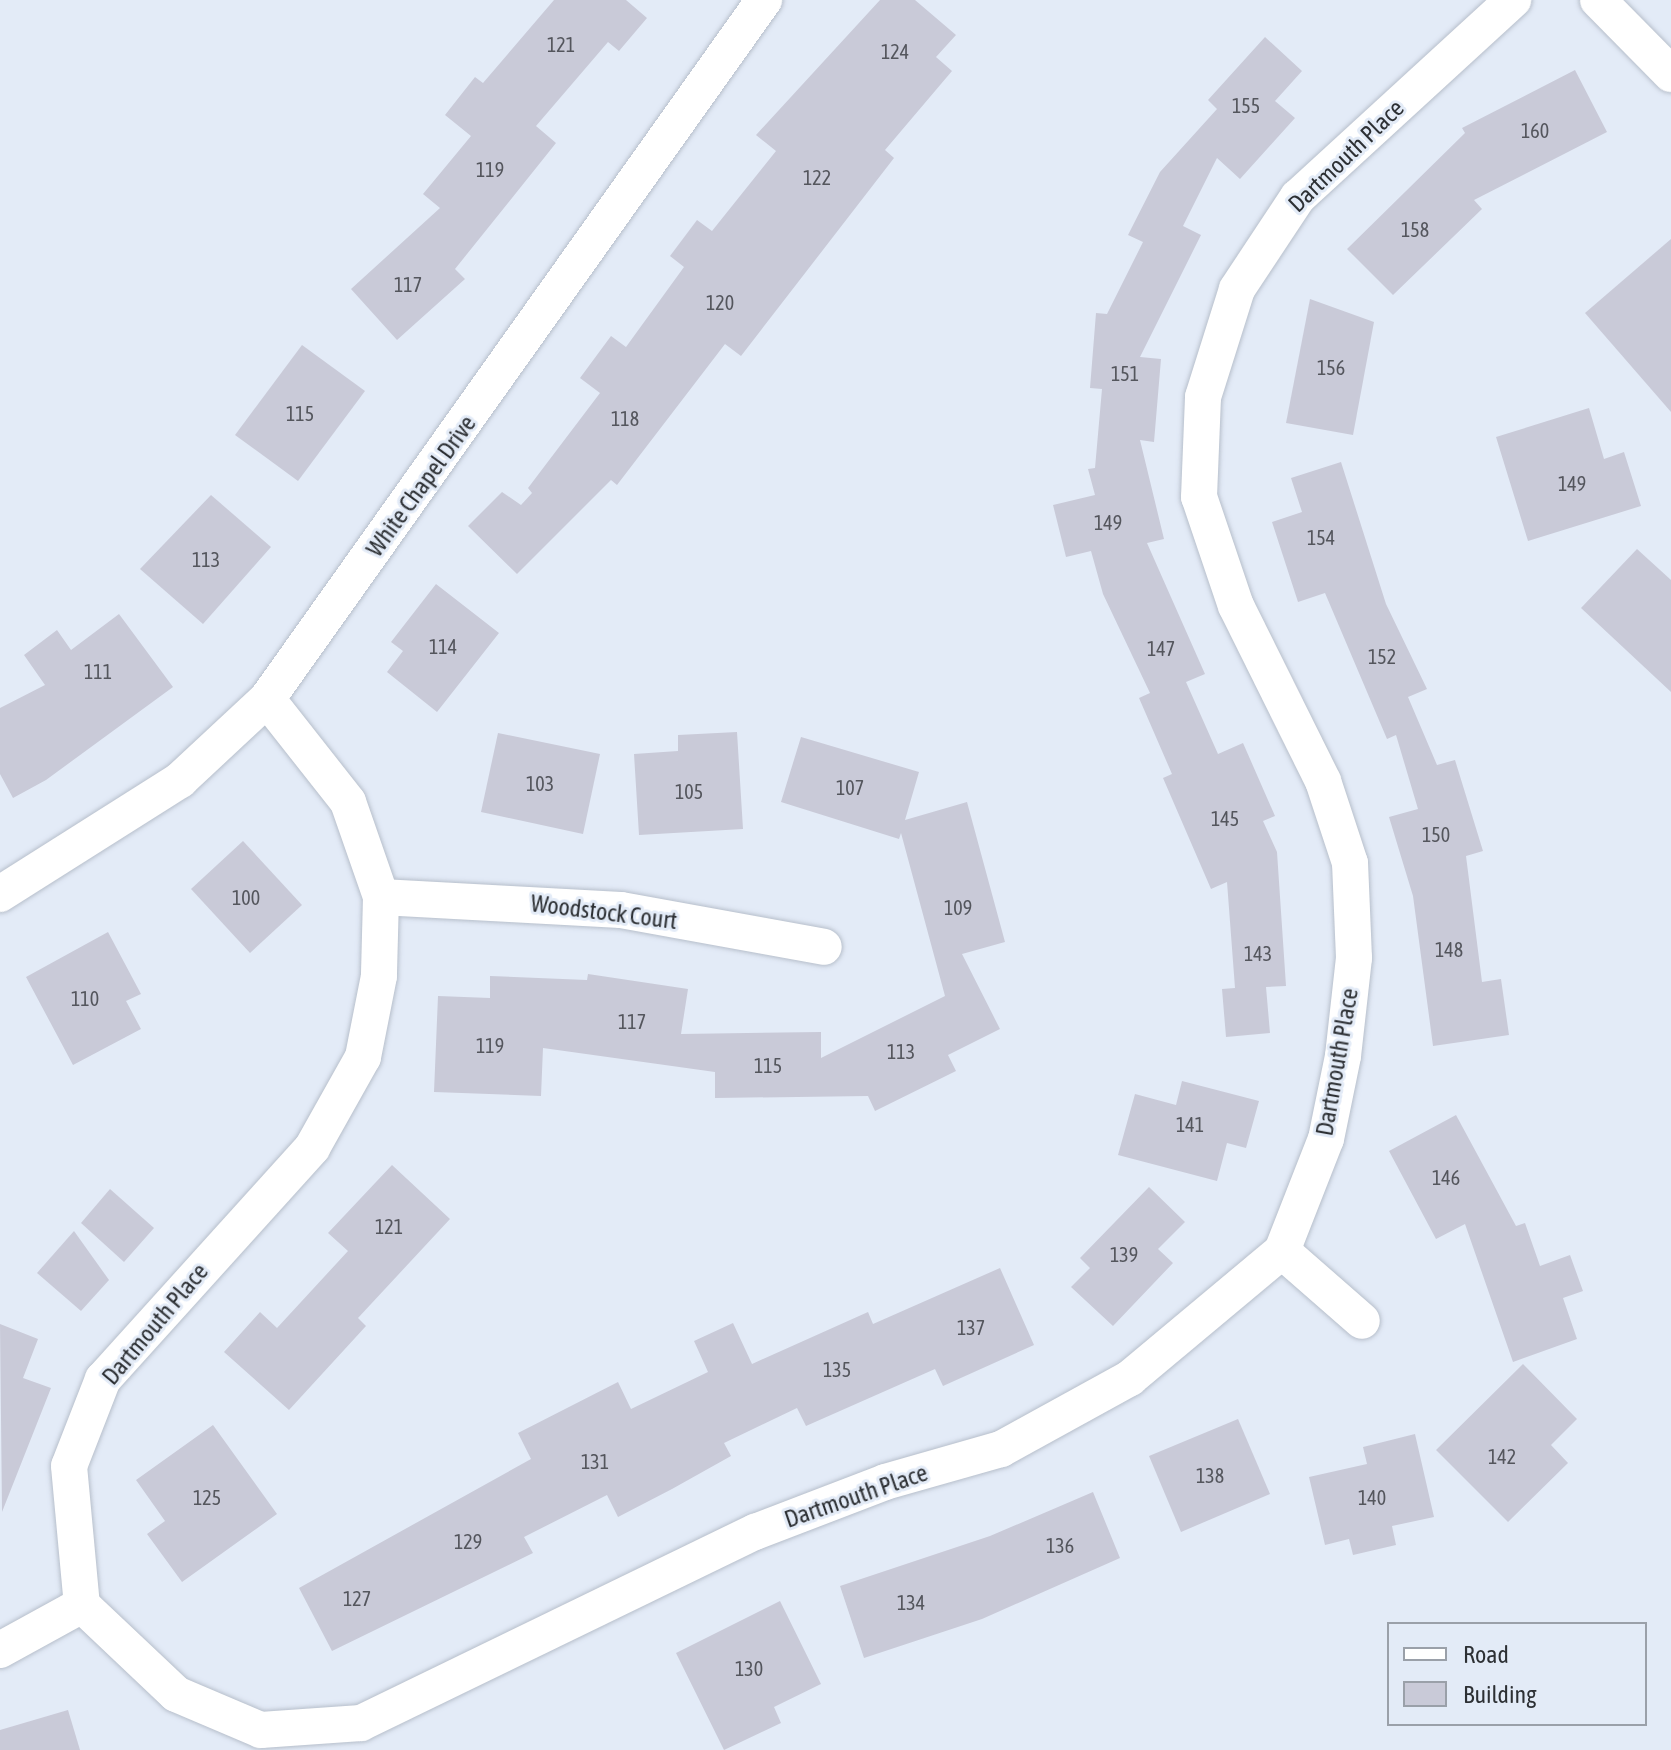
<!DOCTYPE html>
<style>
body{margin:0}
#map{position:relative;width:1671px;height:1750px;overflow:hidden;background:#e3ebf7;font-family:"Asap Condensed",sans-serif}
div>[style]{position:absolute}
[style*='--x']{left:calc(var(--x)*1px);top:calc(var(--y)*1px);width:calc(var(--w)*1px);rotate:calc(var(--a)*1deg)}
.building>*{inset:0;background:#c9cad8}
.roads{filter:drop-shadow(0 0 2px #b7bfcb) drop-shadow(0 0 2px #b7bfcb)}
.street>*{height:36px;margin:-18px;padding:0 18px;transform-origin:18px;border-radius:18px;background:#fff}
span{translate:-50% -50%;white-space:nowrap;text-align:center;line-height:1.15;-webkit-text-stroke:6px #e3ebf7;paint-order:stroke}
.number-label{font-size:20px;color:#54565d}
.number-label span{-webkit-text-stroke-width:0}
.street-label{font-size:24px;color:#2d3034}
.legend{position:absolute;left:1387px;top:1622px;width:260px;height:104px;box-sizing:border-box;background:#e3ebf7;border:2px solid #9aa0a9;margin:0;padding:10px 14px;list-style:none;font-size:24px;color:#2d3034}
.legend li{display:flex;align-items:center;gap:16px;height:40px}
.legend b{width:40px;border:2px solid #9aa0a9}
</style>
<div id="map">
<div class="building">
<i style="clip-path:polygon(554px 0,626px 0,647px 18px,619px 51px,608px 42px,536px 126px,556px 143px,455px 269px,465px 279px,397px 340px,351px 289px,440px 208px,423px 194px,471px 136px,445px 115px,475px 77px,483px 83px)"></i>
<i style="clip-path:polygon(880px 0,915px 0,956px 35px,936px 57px,952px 71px,885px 150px,894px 158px,741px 356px,725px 344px,617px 485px,611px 480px,517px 574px,468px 526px,502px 492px,521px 505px,532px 493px,528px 488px,600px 393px,580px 378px,611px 336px,626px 347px,684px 267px,670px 256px,697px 220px,712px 231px,776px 151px,756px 135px)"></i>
<i style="clip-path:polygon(1265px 37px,1302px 71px,1275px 101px,1295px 118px,1240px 179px,1217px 158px,1183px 226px,1201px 235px,1140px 357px,1161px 359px,1154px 442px,1140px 440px,1164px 539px,1147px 543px,1205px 674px,1186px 682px,1218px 754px,1243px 743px,1275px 816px,1263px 821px,1277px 852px,1286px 986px,1266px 987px,1270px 1033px,1226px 1037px,1222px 989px,1235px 988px,1227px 882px,1211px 889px,1163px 778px,1172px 774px,1139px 698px,1150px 693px,1103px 594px,1091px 551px,1066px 557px,1053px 505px,1095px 495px,1088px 469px,1095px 468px,1102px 389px,1090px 388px,1096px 313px,1107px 314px,1143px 242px,1128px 235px,1160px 172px,1217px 109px,1208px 100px)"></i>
<i style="clip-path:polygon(1575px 70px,1607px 132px,1474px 200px,1482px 209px,1393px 295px,1347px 249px,1465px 133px,1462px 128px)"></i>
<i style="clip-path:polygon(1671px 239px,1671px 412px,1585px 313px)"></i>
<i style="clip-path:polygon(1310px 299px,1374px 322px,1353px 435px,1286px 423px)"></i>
<i style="clip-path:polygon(302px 345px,365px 391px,298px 481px,235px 435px)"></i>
<i style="clip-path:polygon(1589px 408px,1604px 459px,1624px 452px,1641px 506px,1528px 541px,1496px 437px)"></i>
<i style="clip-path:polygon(1341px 462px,1386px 604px,1427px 689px,1408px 697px,1437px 765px,1455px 760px,1483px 851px,1466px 856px,1482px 982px,1501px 979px,1509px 1035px,1433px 1046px,1413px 896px,1389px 817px,1418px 809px,1396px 735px,1387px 739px,1325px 593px,1298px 602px,1272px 522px,1302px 512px,1291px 478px)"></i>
<i style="clip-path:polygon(211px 495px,271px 547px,203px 624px,140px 569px)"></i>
<i style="clip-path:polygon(1637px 549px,1671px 580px,1671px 692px,1581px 608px)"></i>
<i style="clip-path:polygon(436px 584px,499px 633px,437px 712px,387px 672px,403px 651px,391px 642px)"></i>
<i style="clip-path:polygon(119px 614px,173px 687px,46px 780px,13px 798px,0 774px,0 708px,45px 685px,24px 655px,57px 630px,71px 650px)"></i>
<i style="clip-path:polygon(737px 732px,743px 829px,639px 835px,634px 754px,678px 751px,678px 735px)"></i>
<i style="clip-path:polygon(498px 733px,600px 754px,583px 834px,481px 812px)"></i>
<i style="clip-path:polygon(801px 737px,919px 772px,905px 820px,967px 802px,1005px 942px,962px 954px,1000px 1029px,948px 1055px,956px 1071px,875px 1111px,868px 1096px,715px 1098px,715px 1072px,543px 1048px,541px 1096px,434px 1092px,438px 996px,490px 998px,490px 976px,587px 980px,588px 974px,688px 989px,681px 1034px,821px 1032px,821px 1058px,945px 996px,901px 833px,899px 839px,781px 802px)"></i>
<i style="clip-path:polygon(243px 841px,302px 905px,250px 953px,191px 889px)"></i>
<i style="clip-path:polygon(108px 932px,141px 994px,126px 1001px,141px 1029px,73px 1065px,26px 977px)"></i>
<i style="clip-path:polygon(1182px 1081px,1259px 1101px,1246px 1148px,1227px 1143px,1217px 1181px,1118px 1155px,1135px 1094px,1176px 1105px)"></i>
<i style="clip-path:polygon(1456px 1115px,1516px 1226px,1525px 1223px,1540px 1266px,1570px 1255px,1583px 1291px,1563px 1298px,1577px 1339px,1513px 1362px,1465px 1224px,1436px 1239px,1389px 1151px)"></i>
<i style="clip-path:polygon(392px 1165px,450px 1219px,358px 1318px,366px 1326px,289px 1410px,224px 1352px,260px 1312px,277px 1328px,348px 1251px,328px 1233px)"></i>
<i style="clip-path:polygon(1149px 1187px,1185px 1222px,1158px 1249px,1173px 1263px,1113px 1326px,1071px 1287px,1090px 1268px,1080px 1258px)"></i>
<i style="clip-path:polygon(110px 1189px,154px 1228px,124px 1262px,81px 1223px)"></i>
<i style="clip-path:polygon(74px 1231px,109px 1280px,81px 1311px,37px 1273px)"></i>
<i style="clip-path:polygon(1000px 1268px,1034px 1345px,943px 1386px,935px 1369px,806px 1426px,797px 1408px,724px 1443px,731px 1456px,672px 1489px,618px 1517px,607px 1495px,524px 1537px,533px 1553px,332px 1651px,299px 1588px,531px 1459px,518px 1433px,618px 1382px,631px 1409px,708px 1372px,694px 1341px,733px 1323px,752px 1364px,868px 1312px,873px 1324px)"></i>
<i style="clip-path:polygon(0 1324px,38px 1339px,23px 1378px,51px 1388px,2px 1512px)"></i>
<i style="clip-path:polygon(1523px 1364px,1577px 1419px,1551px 1445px,1568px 1463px,1508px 1522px,1436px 1450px)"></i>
<i style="clip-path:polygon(1238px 1419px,1270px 1494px,1181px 1532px,1149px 1456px)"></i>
<i style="clip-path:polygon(213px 1425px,277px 1514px,182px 1582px,147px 1534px,165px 1521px,136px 1480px)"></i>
<i style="clip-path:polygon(1415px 1434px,1434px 1517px,1392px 1526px,1396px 1545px,1353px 1555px,1349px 1539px,1325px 1545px,1309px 1477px,1367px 1464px,1363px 1447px)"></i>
<i style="clip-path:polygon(1093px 1492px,1120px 1558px,982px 1619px,864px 1658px,840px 1586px,990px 1536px)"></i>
<i style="clip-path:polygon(780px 1601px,821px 1684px,774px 1707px,781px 1723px,724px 1750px,676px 1653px)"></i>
<i style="clip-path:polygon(68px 1710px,80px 1750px,0 1750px,0 1730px)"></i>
</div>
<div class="roads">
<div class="street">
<i style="--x:1598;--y:0;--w:104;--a:45.4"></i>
<i style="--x:267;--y:699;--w:131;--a:51.8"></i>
<i style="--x:348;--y:802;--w:101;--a:70.8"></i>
<i style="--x:381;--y:897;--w:79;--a:91.5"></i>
<i style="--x:379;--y:976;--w:83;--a:101.2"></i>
<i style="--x:363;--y:1057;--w:104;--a:119.3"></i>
<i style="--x:312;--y:1148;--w:312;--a:132.1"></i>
<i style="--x:103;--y:1379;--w:93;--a:111.3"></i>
<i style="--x:69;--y:1466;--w:140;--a:84.7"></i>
<i style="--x:82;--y:1605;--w:129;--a:43.4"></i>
<i style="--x:176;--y:1694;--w:92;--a:23"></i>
<i style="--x:261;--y:1730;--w:100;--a:-4"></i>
<i style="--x:361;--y:1723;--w:438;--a:-25.9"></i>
<i style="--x:755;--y:1532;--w:139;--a:-21"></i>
<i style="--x:885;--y:1482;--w:121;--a:-15.9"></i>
<i style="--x:1001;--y:1449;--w:147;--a:-28.8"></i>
<i style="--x:1130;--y:1378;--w:198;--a:-39.9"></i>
<i style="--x:1282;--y:1251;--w:120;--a:-68.6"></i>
<i style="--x:1326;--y:1139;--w:85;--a:-78.4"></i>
<i style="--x:1343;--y:1056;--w:99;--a:-83.6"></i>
<i style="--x:1354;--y:958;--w:95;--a:-92.4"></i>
<i style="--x:1350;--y:863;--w:86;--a:-108.2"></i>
<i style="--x:1323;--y:781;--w:195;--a:-116.4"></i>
<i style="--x:1236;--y:606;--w:115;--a:-108.7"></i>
<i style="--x:1199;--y:497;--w:100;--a:-87.7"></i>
<i style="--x:1203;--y:397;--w:113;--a:-72.5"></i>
<i style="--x:1237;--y:289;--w:110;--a:-56.5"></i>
<i style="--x:1298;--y:197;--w:292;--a:-42.5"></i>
<i style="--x:0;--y:894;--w:213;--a:-32.3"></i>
<i style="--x:180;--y:780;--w:119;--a:-43"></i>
<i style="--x:267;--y:699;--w:858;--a:-54.59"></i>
<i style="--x:381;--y:897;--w:240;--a:3.1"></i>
<i style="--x:621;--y:910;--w:206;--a:10.3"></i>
<i style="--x:1282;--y:1251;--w:106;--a:41.2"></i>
<i style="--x:0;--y:1650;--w:94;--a:-28.8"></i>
</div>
</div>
<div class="number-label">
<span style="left:561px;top:44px">121</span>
<span style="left:895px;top:51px">124</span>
<span style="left:1246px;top:105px">155</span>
<span style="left:1535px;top:130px">160</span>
<span style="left:490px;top:169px">119</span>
<span style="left:817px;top:177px">122</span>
<span style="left:1415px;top:229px">158</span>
<span style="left:408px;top:284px">117</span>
<span style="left:720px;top:302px">120</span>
<span style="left:1331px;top:367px">156</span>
<span style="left:1125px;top:373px">151</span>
<span style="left:300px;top:413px">115</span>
<span style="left:625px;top:418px">118</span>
<span style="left:1572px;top:483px">149</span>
<span style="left:1108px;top:522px">149</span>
<span style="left:1321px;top:537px">154</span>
<span style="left:206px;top:559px">113</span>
<span style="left:443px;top:646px">114</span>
<span style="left:1161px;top:648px">147</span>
<span style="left:1382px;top:656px">152</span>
<span style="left:98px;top:671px">111</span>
<span style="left:540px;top:783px">103</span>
<span style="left:850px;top:787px">107</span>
<span style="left:689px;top:791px">105</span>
<span style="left:1225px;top:818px">145</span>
<span style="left:1436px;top:834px">150</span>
<span style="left:246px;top:897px">100</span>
<span style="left:958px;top:907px">109</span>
<span style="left:1449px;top:949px">148</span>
<span style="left:1258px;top:953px">143</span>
<span style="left:85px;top:998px">110</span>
<span style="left:632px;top:1021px">117</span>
<span style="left:490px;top:1045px">119</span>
<span style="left:901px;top:1051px">113</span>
<span style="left:768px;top:1065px">115</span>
<span style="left:1190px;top:1124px">141</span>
<span style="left:1446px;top:1177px">146</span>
<span style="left:389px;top:1226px">121</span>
<span style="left:1124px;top:1254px">139</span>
<span style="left:971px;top:1327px">137</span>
<span style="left:837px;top:1369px">135</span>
<span style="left:1502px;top:1456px">142</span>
<span style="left:595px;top:1461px">131</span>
<span style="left:1210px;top:1475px">138</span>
<span style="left:207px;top:1497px">125</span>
<span style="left:1372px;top:1497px">140</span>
<span style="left:468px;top:1541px">129</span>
<span style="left:1060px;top:1545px">136</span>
<span style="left:357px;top:1598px">127</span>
<span style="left:911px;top:1602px">134</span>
<span style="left:749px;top:1668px">130</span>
</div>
<div class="street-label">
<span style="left:1346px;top:156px;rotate:-44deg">Dartmouth Place</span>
<span style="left:421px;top:486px;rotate:-54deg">White Chapel Drive</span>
<span style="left:604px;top:912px;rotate:7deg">Woodstock Court</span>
<span style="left:1337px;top:1062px;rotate:-80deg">Dartmouth Place</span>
<span style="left:155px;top:1324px;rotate:-50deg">Dartmouth Place</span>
<span style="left:856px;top:1496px;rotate:-19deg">Dartmouth Place</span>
</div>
<ul class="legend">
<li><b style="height:10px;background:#fff"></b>Road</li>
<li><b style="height:22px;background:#c9cad8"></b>Building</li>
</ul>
</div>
